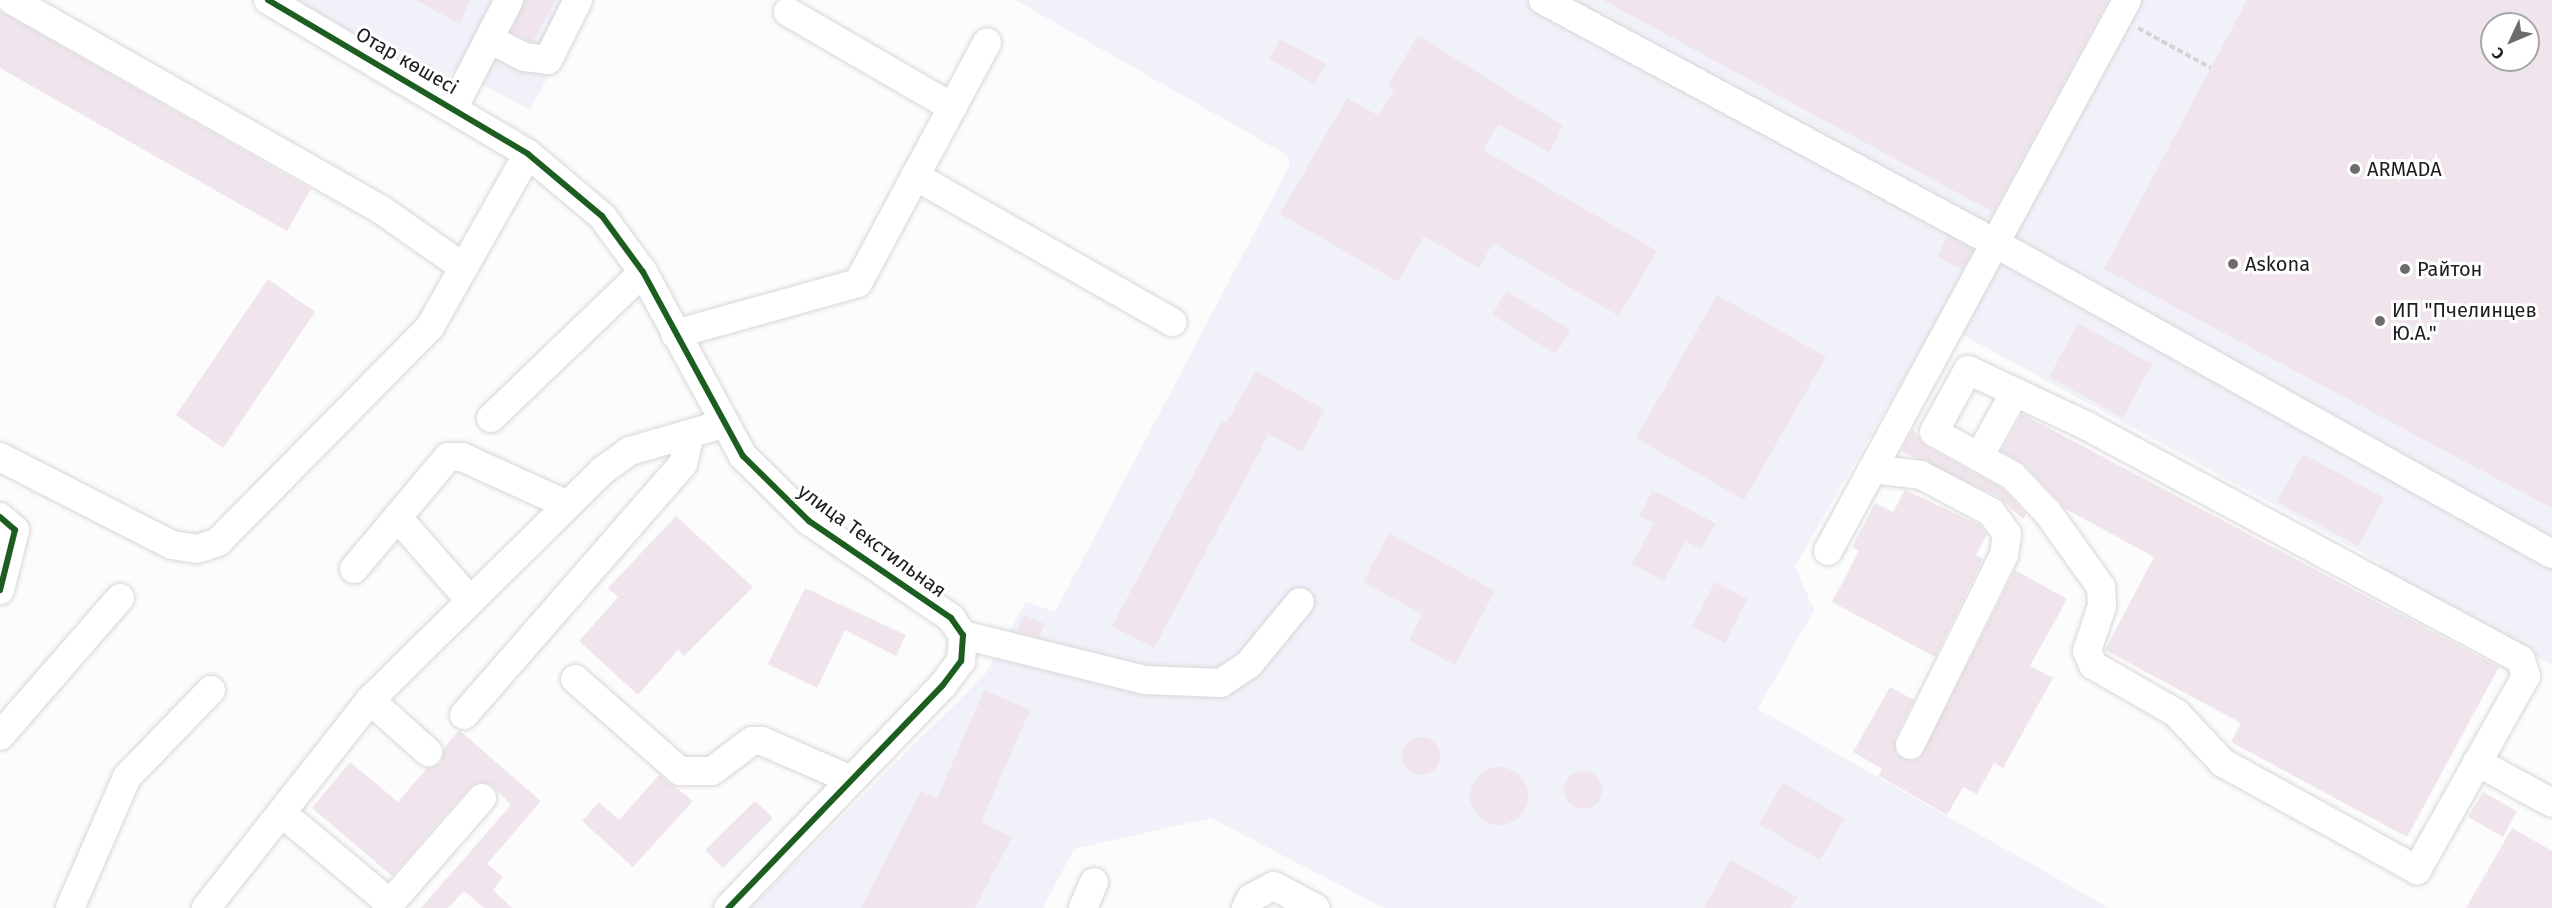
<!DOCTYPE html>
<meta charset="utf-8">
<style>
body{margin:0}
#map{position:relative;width:2552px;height:908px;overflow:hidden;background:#fcfcfc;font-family:"Fira Sans",sans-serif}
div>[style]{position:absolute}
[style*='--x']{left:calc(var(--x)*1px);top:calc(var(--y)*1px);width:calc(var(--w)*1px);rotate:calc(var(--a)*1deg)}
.built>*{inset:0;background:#f1f1f9}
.building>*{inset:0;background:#f0e5ec}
.round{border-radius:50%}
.path>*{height:4px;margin-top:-2px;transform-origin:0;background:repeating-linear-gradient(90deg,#d4d4d5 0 6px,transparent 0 9px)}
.roads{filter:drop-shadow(0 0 2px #d7d7d9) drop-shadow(0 0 2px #d7d7d9)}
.minor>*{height:28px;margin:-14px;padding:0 14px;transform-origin:14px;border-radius:14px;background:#fff}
.cycleway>*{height:6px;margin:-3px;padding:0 3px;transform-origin:3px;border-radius:3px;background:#1b5e20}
.dots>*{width:16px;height:16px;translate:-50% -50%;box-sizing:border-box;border:3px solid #fff;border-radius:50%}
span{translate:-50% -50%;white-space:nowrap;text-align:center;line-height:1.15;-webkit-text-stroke:6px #fff;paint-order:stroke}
.street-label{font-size:20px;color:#1e1e21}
.poi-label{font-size:20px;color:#1e1e21}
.left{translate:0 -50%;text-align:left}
.north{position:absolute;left:2480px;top:12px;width:60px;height:60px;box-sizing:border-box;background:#fff;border:2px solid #a5a5a6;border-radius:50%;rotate:226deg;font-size:16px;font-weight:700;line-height:24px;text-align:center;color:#1e1e21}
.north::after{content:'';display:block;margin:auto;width:21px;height:27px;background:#6c6c6e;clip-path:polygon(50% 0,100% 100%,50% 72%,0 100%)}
</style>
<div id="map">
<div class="built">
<i style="clip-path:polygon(289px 0,589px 0,530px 110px,454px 69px,442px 89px)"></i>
<i style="clip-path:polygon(evenodd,1015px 0,2552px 0,2552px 665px,2378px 569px,2381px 563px,1937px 321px,1795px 566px,1814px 610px,1758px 709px,2109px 908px,1384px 908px,1211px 818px,1074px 849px,1043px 908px,750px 908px,986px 673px,1026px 602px,1055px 612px,1290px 165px,1287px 155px,1015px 0,2492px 24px,2528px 24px,2528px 60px,2492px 60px,2492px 24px)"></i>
</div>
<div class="building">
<i style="clip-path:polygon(416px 0,470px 0,460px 24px)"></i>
<i style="clip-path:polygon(525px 0,555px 0,533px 42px,511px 32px)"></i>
<i style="clip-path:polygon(1603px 0,2108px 0,1993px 212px)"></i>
<i style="clip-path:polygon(evenodd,2247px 0,2552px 0,2552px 508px,2104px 269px,2247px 0,2492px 24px,2528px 24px,2528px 60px,2492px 60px,2492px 24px)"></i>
<i style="clip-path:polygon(0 11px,311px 189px,287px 231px,0 68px)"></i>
<i style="clip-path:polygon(1418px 35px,1563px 126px,1549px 152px,1498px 124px,1483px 150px,1657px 251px,1619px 316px,1493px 243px,1479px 268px,1424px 236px,1398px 282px,1280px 214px,1347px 98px,1379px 116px,1394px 89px,1388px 86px)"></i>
<i style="clip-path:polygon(1280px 39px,1326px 64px,1315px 84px,1269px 59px)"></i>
<i style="clip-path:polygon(1948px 236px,1973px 250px,1962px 270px,1937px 256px)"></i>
<i style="clip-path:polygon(268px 279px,315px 312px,223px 448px,176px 415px)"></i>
<i style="clip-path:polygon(1506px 291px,1571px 330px,1556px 354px,1492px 315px)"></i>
<i style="clip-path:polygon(1717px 295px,1826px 357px,1744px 500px,1636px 438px)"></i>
<i style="clip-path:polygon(2078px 323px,2152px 364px,2123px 418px,2049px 377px)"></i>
<i style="clip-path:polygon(1256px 371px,1325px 410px,1302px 452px,1269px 434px,1154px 648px,1112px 626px,1222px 421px,1226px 423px)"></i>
<i style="clip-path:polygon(2022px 414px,2499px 667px,2407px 837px,2231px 742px,2241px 723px,2105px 650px,2154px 557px,2066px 509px,2025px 465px,2001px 451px)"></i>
<i style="clip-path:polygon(1913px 429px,1926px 446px,2003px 489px,2026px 514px,2023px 519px,1999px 497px,1901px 451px)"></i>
<i style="clip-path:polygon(2303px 454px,2384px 498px,2358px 546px,2277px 502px)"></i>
<i style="clip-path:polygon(1653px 490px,1716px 524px,1701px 549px,1685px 541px,1664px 581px,1632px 564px,1654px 523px,1639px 516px)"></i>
<i style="clip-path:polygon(1905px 490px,1980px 525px,1987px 534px,1976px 555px,1983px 559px,1935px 657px,1832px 602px,1859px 551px,1852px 547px,1875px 503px,1893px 512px)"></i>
<i style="clip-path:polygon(676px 516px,753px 587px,684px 656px,678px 650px,638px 695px,579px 641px,618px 597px,608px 588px)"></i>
<i style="clip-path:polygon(1389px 533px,1495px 591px,1455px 665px,1409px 640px,1422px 614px,1363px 582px)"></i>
<i style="clip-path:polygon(2015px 570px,2067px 599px,2030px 666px,2053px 678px,2003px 768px,1994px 763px,1977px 794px,1963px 787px,1947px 815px,1879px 776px,1882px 769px,1853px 752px,1890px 687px,1914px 700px,1895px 738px,1896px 754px,1910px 761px,1920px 758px)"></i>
<i style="clip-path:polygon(1715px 582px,1747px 599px,1725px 643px,1692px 627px)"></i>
<i style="clip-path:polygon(805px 588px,906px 635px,896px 656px,845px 630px,817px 688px,768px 664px)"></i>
<i style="clip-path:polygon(1024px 615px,1045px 624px,1039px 637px,1017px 631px)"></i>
<i style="clip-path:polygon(984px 690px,1030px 710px,981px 822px,1012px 837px,975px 908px,861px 908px,921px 791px,937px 799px)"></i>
<i style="clip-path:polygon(459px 730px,541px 801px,487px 864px,503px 877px,493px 890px,512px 908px,484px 908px,464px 891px,448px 908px,421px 908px,511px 805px,492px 785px,477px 782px,470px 787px,392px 876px,312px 808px,350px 762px,398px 802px,427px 768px,441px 763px,444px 748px)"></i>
<i class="round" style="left:1402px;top:737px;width:38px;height:38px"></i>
<i class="round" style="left:1470px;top:767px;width:58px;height:58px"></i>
<i class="round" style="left:1564px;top:771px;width:38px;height:38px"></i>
<i style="clip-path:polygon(659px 775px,693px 801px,633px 867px,582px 821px,599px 802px,619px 820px)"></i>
<i style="clip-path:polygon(1783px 783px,1845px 819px,1820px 860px,1759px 824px)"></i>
<i style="clip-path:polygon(2483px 792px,2517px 811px,2503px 837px,2468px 817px)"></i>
<i style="clip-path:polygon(755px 801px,773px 818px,723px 868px,705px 850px)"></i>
<i style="clip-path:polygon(2512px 828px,2552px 851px,2552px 908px,2466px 908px)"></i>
<i style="clip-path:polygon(1730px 860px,1797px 897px,1791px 908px,1704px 908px)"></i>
</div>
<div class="path">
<i style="--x:2138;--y:28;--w:83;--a:28.7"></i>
</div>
<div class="roads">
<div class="minor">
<i style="--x:12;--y:0;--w:427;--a:29.6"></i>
<i style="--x:383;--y:211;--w:98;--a:35"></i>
<i style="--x:268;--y:0;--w:302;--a:30.6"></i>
<i style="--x:528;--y:154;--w:97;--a:40"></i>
<i style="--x:602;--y:216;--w:69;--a:53.8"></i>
<i style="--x:643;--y:272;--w:209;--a:61.5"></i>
<i style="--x:743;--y:456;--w:93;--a:44.6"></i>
<i style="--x:809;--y:521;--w:172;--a:34.3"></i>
<i style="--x:951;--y:618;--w:21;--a:55"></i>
<i style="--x:963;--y:635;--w:26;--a:94"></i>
<i style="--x:961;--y:661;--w:31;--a:127"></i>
<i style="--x:942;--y:686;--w:308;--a:133.9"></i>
<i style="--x:1543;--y:0;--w:513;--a:28.26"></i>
<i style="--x:1995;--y:243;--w:638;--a:29.18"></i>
<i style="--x:788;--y:12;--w:190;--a:30.1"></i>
<i style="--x:489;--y:39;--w:39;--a:27"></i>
<i style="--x:524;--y:57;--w:24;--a:7"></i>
<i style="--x:548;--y:60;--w:67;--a:-63.4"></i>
<i style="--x:454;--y:107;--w:120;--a:-62.8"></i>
<i style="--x:915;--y:176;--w:296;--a:29.6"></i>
<i style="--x:675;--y:334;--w:190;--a:-15.6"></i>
<i style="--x:858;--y:283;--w:273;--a:-61.8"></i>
<i style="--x:1968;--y:370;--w:132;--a:25.2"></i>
<i style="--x:2087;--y:426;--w:493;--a:28.3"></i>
<i style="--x:2521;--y:660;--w:17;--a:73"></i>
<i style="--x:2526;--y:676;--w:223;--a:119.3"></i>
<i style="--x:2417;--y:870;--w:222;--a:-151.1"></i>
<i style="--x:2223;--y:763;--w:69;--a:-133.2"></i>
<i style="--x:2176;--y:713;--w:96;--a:-150"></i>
<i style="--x:2093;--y:665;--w:15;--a:-113"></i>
<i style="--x:2087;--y:651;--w:47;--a:-71.6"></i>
<i style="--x:2102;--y:606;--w:19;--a:-93"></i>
<i style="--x:2101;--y:587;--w:91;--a:-125.6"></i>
<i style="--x:2048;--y:513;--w:51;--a:-133.4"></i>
<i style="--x:2013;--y:476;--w:90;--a:-150.9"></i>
<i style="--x:1934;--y:432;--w:71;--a:-61.3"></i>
<i style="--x:491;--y:418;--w:211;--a:-43.8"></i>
<i style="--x:0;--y:457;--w:193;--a:27.1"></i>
<i style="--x:172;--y:545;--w:25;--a:9"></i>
<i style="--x:197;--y:549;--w:22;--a:-18"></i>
<i style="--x:218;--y:542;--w:302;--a:-45.4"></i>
<i style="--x:430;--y:327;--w:199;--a:-60.5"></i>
<i style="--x:1979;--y:457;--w:74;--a:-61"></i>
<i style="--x:1872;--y:469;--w:49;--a:7"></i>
<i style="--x:1921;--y:475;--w:79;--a:27.9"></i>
<i style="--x:1991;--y:512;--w:27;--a:54"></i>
<i style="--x:2007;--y:534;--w:21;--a:98"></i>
<i style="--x:2004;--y:555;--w:212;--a:116.3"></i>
<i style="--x:0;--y:517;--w:20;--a:41"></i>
<i style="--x:15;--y:530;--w:62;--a:104"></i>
<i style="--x:398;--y:518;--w:108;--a:48.8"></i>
<i style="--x:1828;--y:551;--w:627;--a:-61.51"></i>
<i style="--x:354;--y:569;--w:146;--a:-50"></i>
<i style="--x:448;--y:457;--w:14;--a:0"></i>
<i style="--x:462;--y:457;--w:116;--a:24.4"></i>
<i style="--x:963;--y:635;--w:187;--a:13.9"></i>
<i style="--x:1145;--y:680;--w:76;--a:2.3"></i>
<i style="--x:1221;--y:683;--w:34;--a:-34"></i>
<i style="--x:1249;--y:664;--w:80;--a:-50.6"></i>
<i style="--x:575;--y:679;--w:140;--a:41.2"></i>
<i style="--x:680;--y:771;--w:32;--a:0"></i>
<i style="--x:712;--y:771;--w:50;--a:-36.9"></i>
<i style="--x:752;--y:741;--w:10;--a:0"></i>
<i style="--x:762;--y:741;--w:95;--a:23.6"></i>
<i style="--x:370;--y:700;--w:78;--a:41.9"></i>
<i style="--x:464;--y:715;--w:333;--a:-48.9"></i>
<i style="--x:683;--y:464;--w:28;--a:-77"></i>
<i style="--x:0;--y:736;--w:183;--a:-49"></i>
<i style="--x:2477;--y:762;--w:85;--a:28.7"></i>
<i style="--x:283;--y:814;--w:139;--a:39.8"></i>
<i style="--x:70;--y:908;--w:143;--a:-66.5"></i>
<i style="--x:127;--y:777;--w:121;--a:-46"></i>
<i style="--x:206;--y:908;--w:265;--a:-51.7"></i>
<i style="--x:370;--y:700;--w:326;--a:-44.6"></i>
<i style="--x:602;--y:471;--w:34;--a:-36"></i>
<i style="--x:630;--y:451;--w:97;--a:-16.2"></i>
<i style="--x:386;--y:908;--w:146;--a:-48.9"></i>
<i style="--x:1083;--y:908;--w:28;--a:-67"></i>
<i style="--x:1246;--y:908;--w:11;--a:-63"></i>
<i style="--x:1251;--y:898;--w:26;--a:-28"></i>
<i style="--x:1274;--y:886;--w:47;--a:28.2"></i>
</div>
</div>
<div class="cycleway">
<i style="--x:268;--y:0;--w:302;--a:30.6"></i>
<i style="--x:528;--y:154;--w:97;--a:40"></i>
<i style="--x:602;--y:216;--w:69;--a:53.8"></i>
<i style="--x:643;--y:272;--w:209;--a:61.5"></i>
<i style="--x:743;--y:456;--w:93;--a:44.6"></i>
<i style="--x:809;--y:521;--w:172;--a:34.3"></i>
<i style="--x:951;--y:618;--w:21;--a:55"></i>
<i style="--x:963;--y:635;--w:26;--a:94"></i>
<i style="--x:961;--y:661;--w:31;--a:127"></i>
<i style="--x:942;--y:686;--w:308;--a:133.9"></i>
<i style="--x:0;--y:517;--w:20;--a:41"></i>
<i style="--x:15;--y:530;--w:62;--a:104"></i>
</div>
<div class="dots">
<i style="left:2355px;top:169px;background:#6c6c6e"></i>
<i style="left:2233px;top:264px;background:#6c6c6e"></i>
<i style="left:2405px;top:269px;background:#6c6c6e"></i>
<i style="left:2380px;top:321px;background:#6c6c6e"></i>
</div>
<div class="street-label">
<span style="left:407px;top:61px;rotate:30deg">Отар көшесі</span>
<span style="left:872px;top:541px;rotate:36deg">улица Текстильная</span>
</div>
<div class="poi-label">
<span class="left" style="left:2367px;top:169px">ARMADA</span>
<span class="left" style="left:2245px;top:264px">Askona</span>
<span class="left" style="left:2417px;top:269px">Райтон</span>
<span class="left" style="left:2392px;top:322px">ИП "Пчелинцев<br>Ю.А."</span>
</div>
<div class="north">С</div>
</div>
